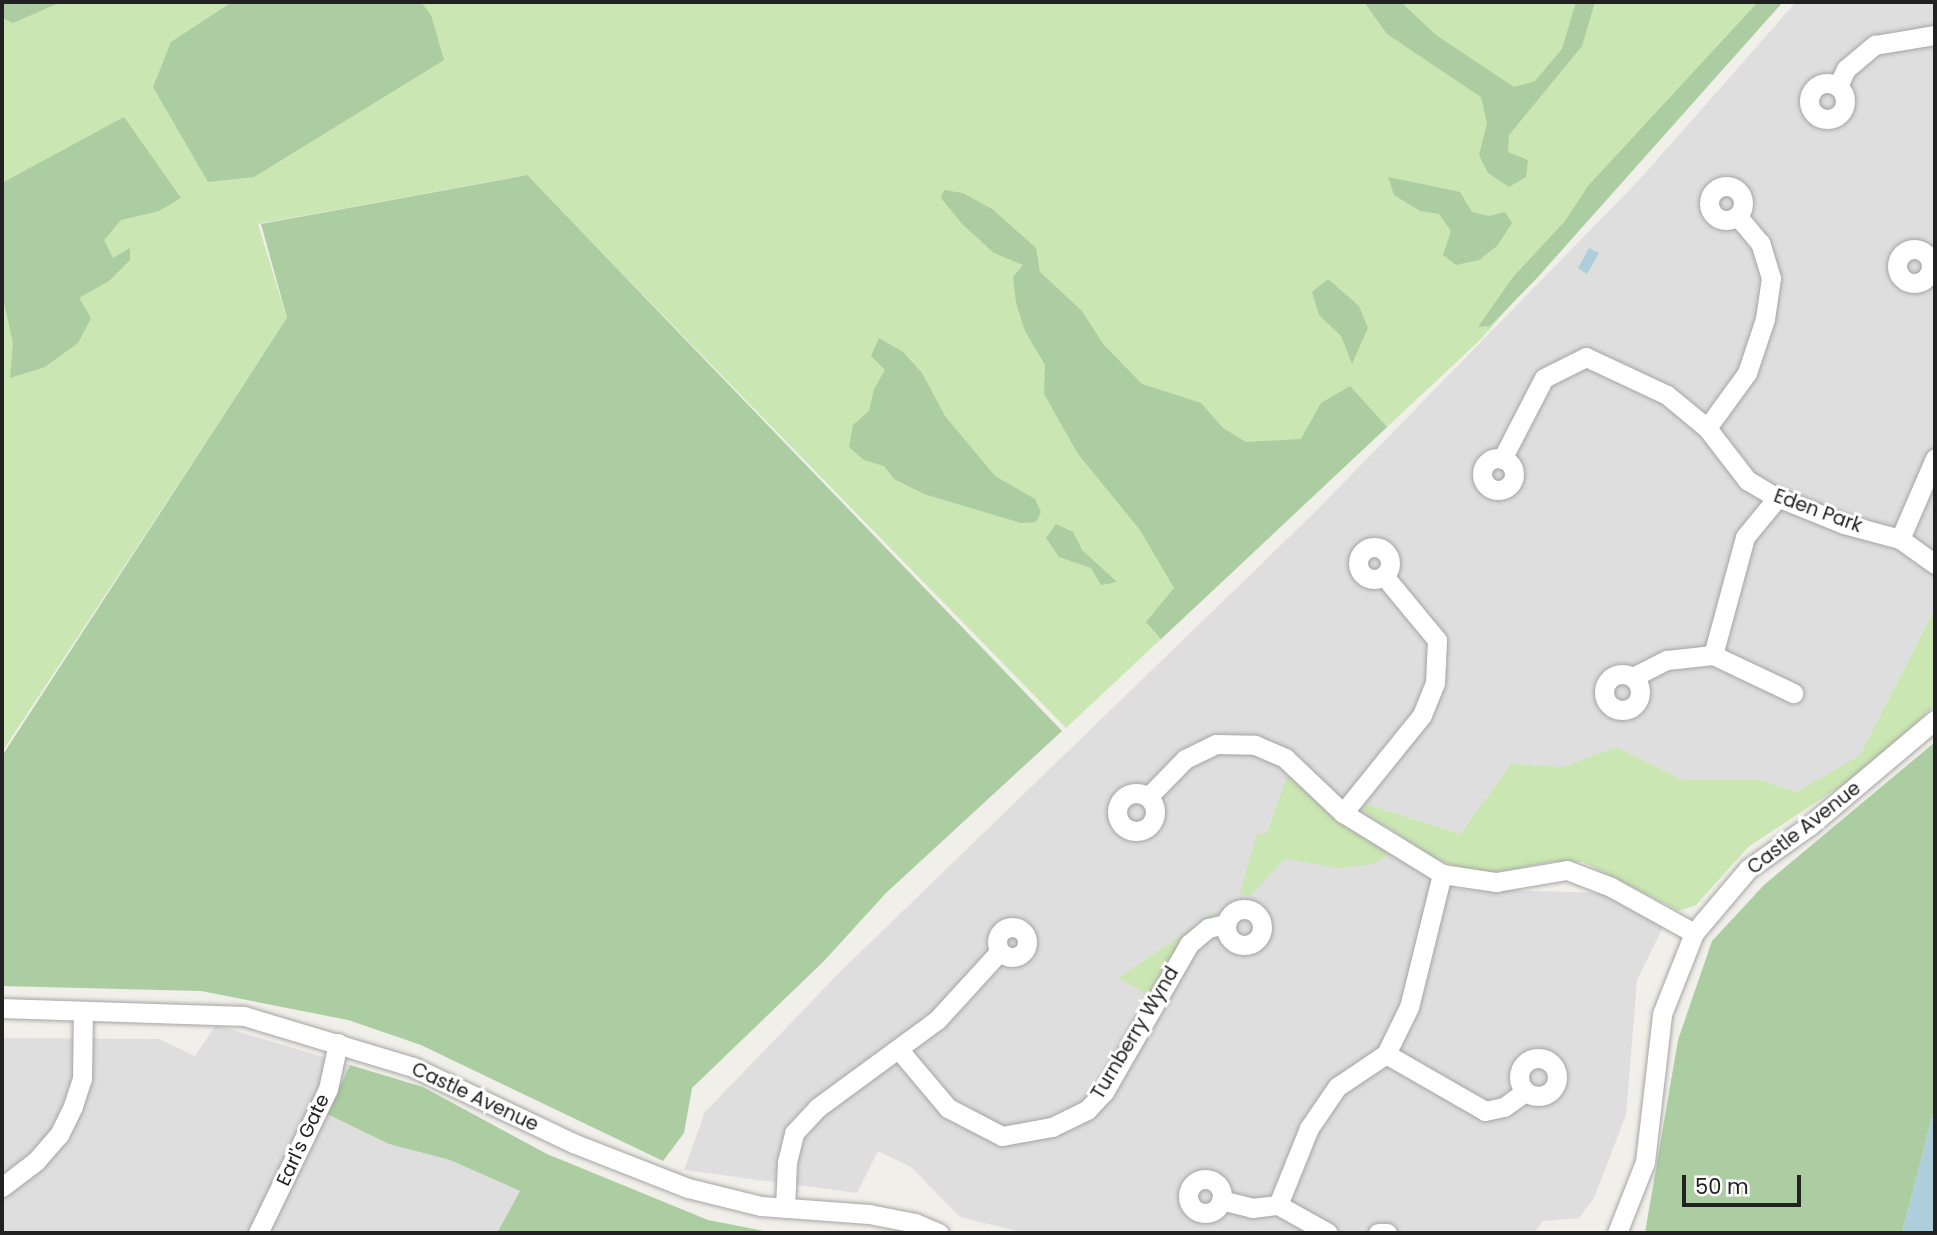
<!DOCTYPE html>
<style>
body{margin:0}
#map{position:relative;width:1937px;height:1235px;overflow:hidden;background:#f1efe9;font-family:Poppins,sans-serif}
div>[style]{position:absolute}
[style*='--x']{left:calc(var(--x)*1px);top:calc(var(--y)*1px);width:calc(var(--w)*1px);rotate:calc(var(--a)*1deg)}
.residential>*{inset:0;background:#dfdede}
.grass>*{inset:0;background:#cae6b3}
.forest>*{inset:0;background:#abcda1}
.water>*{inset:0;background:#adcedb}
.roads{filter:drop-shadow(0 0 2px #a5a5a5) drop-shadow(0 0 2px #a5a5a5)}
.minor>*{height:19px;margin:-9.5px;padding:0 9.5px;transform-origin:9.5px;border-radius:9.5px;background:#fff}
.minor>.ring{margin:-9.5px;padding:0;box-sizing:content-box;background:none;border:19px solid #fff;border-radius:50%}
span{translate:-50% -50%;white-space:nowrap;text-align:center;line-height:1.15;-webkit-text-stroke:6px #fff;paint-order:stroke}
.street-label{font-size:19px;color:#212121}
.frame{position:absolute;inset:0;border:4px solid #212121;pointer-events:none}
.scale{position:absolute;left:1682px;top:1175px;width:119px;height:32px;box-sizing:border-box;border:4px solid #212121;border-top:0;padding-left:9px;font-size:21px;line-height:24px;white-space:nowrap;color:#212121;-webkit-text-stroke:5px #fff;paint-order:stroke}
</style>
<div id="map">
<div class="residential">
<i style="clip-path:polygon(1796px 2px,1935px 2px,1935px 608px,1860px 755px,1796px 792px,1760px 780px,1683px 780px,1616px 747px,1563px 767px,1511px 764px,1460px 834px,1363px 803px,1427px 873px,1459px 889px,1612px 893px,1664px 925px,1637px 980px,1626px 1115px,1594px 1198px,1579px 1218px,1543px 1221px,1534px 1233px,1025px 1233px,960px 1217px,911px 1167px,878px 1151px,857px 1193px,684px 1170px,705px 1112px,842px 970px,1314px 513px,1640px 179px)"></i>
<i style="clip-path:polygon(216px 1025px,350px 1065px,327px 1114px,389px 1144px,450px 1160px,520px 1191px,497px 1233px,2px 1233px,2px 1038px,159px 1039px,195px 1056px)"></i>
</div>
<div class="grass">
<i style="clip-path:polygon(2px 2px,1775px 2px,1481px 339px,1066px 728px,526px 175px,258px 224px,287px 319px,2px 752px)"></i>
<i style="clip-path:polygon(1935px 608px,1933px 707px,1871px 766px,1748px 847px,1696px 905px,1679px 911px,1583px 862px,1550px 862px,1488px 874px,1459px 867px,1437px 860px,1361px 810px,1363px 803px,1460px 834px,1511px 764px,1563px 767px,1616px 747px,1683px 780px,1760px 780px,1796px 792px,1860px 755px)"></i>
<i style="clip-path:polygon(1289px 771px,1391px 853px,1373px 864px,1338px 868px,1285px 859px,1249px 897px,1240px 893px,1257px 833px,1267px 833px)"></i>
<i style="clip-path:polygon(1222px 908px,1182px 945px,1151px 996px,1118px 978px)"></i>
</div>
<div class="forest">
<i style="clip-path:polygon(2px 2px,61px 2px,13px 23px,2px 18px)"></i>
<i style="clip-path:polygon(232px 2px,421px 2px,431px 15px,444px 60px,254px 177px,208px 182px,153px 87px,171px 42px)"></i>
<i style="clip-path:polygon(1364px 2px,1403px 4px,1436px 35px,1514px 87px,1535px 81px,1562px 49px,1576px 2px,1595px 2px,1582px 46px,1509px 135px,1508px 152px,1528px 160px,1526px 177px,1509px 187px,1488px 173px,1479px 155px,1487px 123px,1481px 97px,1387px 34px)"></i>
<i style="clip-path:polygon(1758px 2px,1783px 2px,1537px 278px,1490px 326px,1478px 327px,1513px 277px,1565px 221px,1588px 186px)"></i>
<i style="clip-path:polygon(124px 117px,181px 198px,159px 211px,121px 220px,104px 240px,113px 258px,130px 248px,130px 260px,109px 281px,79px 298px,91px 318px,78px 343px,45px 367px,10px 378px,13px 343px,2px 294px,2px 183px)"></i>
<i style="clip-path:polygon(527px 175px,1062px 731px,886px 893px,824px 961px,692px 1088px,684px 1133px,663px 1161px,421px 1045px,348px 1020px,201px 991px,2px 986px,2px 756px,287px 318px,261px 224px)"></i>
<i style="clip-path:polygon(1388px 177px,1460px 192px,1472px 212px,1489px 216px,1505px 212px,1512px 223px,1497px 246px,1479px 260px,1456px 265px,1443px 255px,1451px 231px,1439px 214px,1420px 211px,1394px 195px)"></i>
<i style="clip-path:polygon(944px 190px,963px 193px,992px 209px,1036px 248px,1040px 272px,1082px 311px,1103px 344px,1142px 384px,1201px 403px,1223px 428px,1246px 442px,1301px 439px,1321px 403px,1350px 386px,1387px 427px,1161px 639px,1146px 622px,1174px 588px,1140px 530px,1078px 454px,1044px 394px,1045px 365px,1025px 331px,1016px 303px,1013px 277px,1023px 265px,994px 253px,963px 225px,941px 198px)"></i>
<i style="clip-path:polygon(1328px 279px,1359px 306px,1368px 328px,1352px 364px,1341px 336px,1319px 315px,1312px 292px)"></i>
<i style="clip-path:polygon(879px 338px,903px 352px,922px 373px,945px 416px,995px 476px,1035px 499px,1041px 512px,1036px 522px,1021px 523px,924px 494px,894px 479px,884px 466px,864px 460px,849px 447px,853px 425px,869px 411px,874px 389px,885px 370px,871px 356px)"></i>
<i style="clip-path:polygon(1056px 524px,1073px 532px,1082px 550px,1117px 582px,1101px 585px,1091px 568px,1059px 557px,1046px 538px)"></i>
<i style="clip-path:polygon(1935px 742px,1935px 1106px,1902px 1233px,1645px 1233px,1678px 1040px,1712px 941px,1764px 885px)"></i>
<i style="clip-path:polygon(350px 1065px,423px 1087px,547px 1154px,708px 1220px,774px 1233px,497px 1233px,520px 1191px,450px 1160px,389px 1144px,327px 1114px)"></i>
</div>
<div class="water">
<i style="clip-path:polygon(1589px 248px,1599px 253px,1587px 274px,1578px 268px)"></i>
<i style="clip-path:polygon(1935px 1106px,1935px 1233px,1902px 1233px)"></i>
</div>
<div class="roads">
<div class="minor">
<i class="ring" style="left:1809px;top:83px;width:17px;height:17px"></i>
<i style="--x:1838;--y:86;--w:19;--a:-65"></i>
<i style="--x:1846;--y:69;--w:38;--a:-40"></i>
<i style="--x:1875;--y:45;--w:61;--a:-9.5"></i>
<i class="ring" style="left:1709px;top:186px;width:15px;height:15px"></i>
<i class="ring" style="left:1897px;top:249px;width:15px;height:15px"></i>
<i style="--x:1707;--y:428;--w:68;--a:-54"></i>
<i style="--x:1747;--y:373;--w:57;--a:-71.6"></i>
<i style="--x:1765;--y:319;--w:41;--a:-81.7"></i>
<i style="--x:1771;--y:278;--w:37;--a:-107"></i>
<i style="--x:1760;--y:243;--w:35;--a:-130"></i>
<i class="ring" style="left:1482px;top:458px;width:13px;height:13px"></i>
<i style="--x:1502;--y:459;--w:91;--a:-62.6"></i>
<i style="--x:1544;--y:378;--w:47;--a:-26.6"></i>
<i style="--x:1586;--y:357;--w:89;--a:25.1"></i>
<i style="--x:1667;--y:395;--w:52;--a:39.5"></i>
<i style="--x:1707;--y:428;--w:66;--a:52.4"></i>
<i style="--x:1747;--y:480;--w:29;--a:31"></i>
<i style="--x:1772;--y:495;--w:78;--a:21.9"></i>
<i style="--x:1844;--y:524;--w:58;--a:15"></i>
<i style="--x:1900;--y:539;--w:43;--a:35.5"></i>
<i style="--x:1900;--y:539;--w:88;--a:-66.6"></i>
<i class="ring" style="left:1358px;top:547px;width:13px;height:13px"></i>
<i style="--x:1713;--y:655;--w:89;--a:25.4"></i>
<i class="ring" style="left:1604px;top:674px;width:17px;height:17px"></i>
<i style="--x:1633;--y:677;--w:38;--a:-27"></i>
<i style="--x:1667;--y:660;--w:46;--a:-6.2"></i>
<i style="--x:1713;--y:655;--w:122;--a:-74.8"></i>
<i style="--x:1745;--y:537;--w:50;--a:-50.6"></i>
<i class="ring" style="left:1117px;top:793px;width:19px;height:19px"></i>
<i style="--x:1148;--y:797;--w:53;--a:-45.8"></i>
<i style="--x:1185;--y:759;--w:34;--a:-26"></i>
<i style="--x:1216;--y:744;--w:39;--a:1"></i>
<i style="--x:1255;--y:745;--w:33;--a:23"></i>
<i style="--x:1285;--y:758;--w:80;--a:43.5"></i>
<i style="--x:1343;--y:813;--w:116;--a:31.6"></i>
<i style="--x:1442;--y:874;--w:137;--a:103.9"></i>
<i style="--x:1409;--y:1007;--w:52;--a:116.1"></i>
<i style="--x:1386;--y:1054;--w:59;--a:146"></i>
<i style="--x:1337;--y:1087;--w:50;--a:124.3"></i>
<i style="--x:1309;--y:1128;--w:83;--a:111.9"></i>
<i style="--x:1343;--y:813;--w:126;--a:-51.1"></i>
<i style="--x:1422;--y:715;--w:35;--a:-68"></i>
<i style="--x:1435;--y:683;--w:43;--a:-87.3"></i>
<i style="--x:1437;--y:640;--w:83;--a:-129.6"></i>
<i style="--x:1442;--y:874;--w:55;--a:8.4"></i>
<i style="--x:1496;--y:882;--w:72;--a:-9.6"></i>
<i style="--x:1567;--y:870;--w:47;--a:21.1"></i>
<i style="--x:1611;--y:887;--w:95;--a:29"></i>
<i class="ring" style="left:1226px;top:909px;width:17px;height:17px"></i>
<i class="ring" style="left:997px;top:927px;width:11px;height:11px"></i>
<i style="--x:2;--y:1008;--w:242;--a:1.9"></i>
<i style="--x:244;--y:1016;--w:177;--a:16.8"></i>
<i style="--x:413;--y:1067;--w:177;--a:25.4"></i>
<i style="--x:573;--y:1143;--w:123;--a:21.4"></i>
<i style="--x:688;--y:1188;--w:75;--a:13.9"></i>
<i style="--x:761;--y:1206;--w:108;--a:4.2"></i>
<i style="--x:869;--y:1214;--w:47;--a:11.1"></i>
<i style="--x:915;--y:1223;--w:26;--a:23"></i>
<i style="--x:900;--y:1051;--w:75;--a:49.9"></i>
<i style="--x:948;--y:1108;--w:61;--a:27.4"></i>
<i style="--x:1002;--y:1136;--w:51;--a:-10.2"></i>
<i style="--x:1052;--y:1127;--w:39;--a:-26"></i>
<i style="--x:1087;--y:1110;--w:25;--a:-47"></i>
<i style="--x:1104;--y:1092;--w:171;--a:-60.1"></i>
<i style="--x:1189;--y:944;--w:25;--a:-40"></i>
<i style="--x:1208;--y:928;--w:18;--a:-13"></i>
<i style="--x:1386;--y:1054;--w:114;--a:29.9"></i>
<i style="--x:1485;--y:1111;--w:19;--a:-12"></i>
<i style="--x:1504;--y:1107;--w:26;--a:-36"></i>
<i class="ring" style="left:1519px;top:1058px;width:19px;height:19px"></i>
<i class="ring" style="left:1188px;top:1179px;width:15px;height:15px"></i>
<i style="--x:2;--y:1187;--w:43;--a:-37.4"></i>
<i style="--x:36;--y:1161;--w:35;--a:-49"></i>
<i style="--x:59;--y:1135;--w:32;--a:-64"></i>
<i style="--x:73;--y:1106;--w:28;--a:-72"></i>
<i style="--x:82;--y:1079;--w:68;--a:-89.2"></i>
<i style="--x:1221;--y:1200;--w:32;--a:14"></i>
<i style="--x:1252;--y:1208;--w:26;--a:-7"></i>
<i style="--x:1278;--y:1205;--w:57;--a:29.2"></i>
<i style="--x:785;--y:1208;--w:46;--a:-87.5"></i>
<i style="--x:787;--y:1162;--w:30;--a:-76"></i>
<i style="--x:794;--y:1133;--w:34;--a:-47"></i>
<i style="--x:817;--y:1108;--w:149;--a:-36.3"></i>
<i style="--x:937;--y:1020;--w:93;--a:-47.6"></i>
<i style="--x:258;--y:1233;--w:160;--a:-64.1"></i>
<i style="--x:328;--y:1089;--w:47;--a:-77.7"></i>
<i style="--x:1378;--y:1233;--w:9;--a:0"></i>
<i style="--x:1617;--y:1233;--w:76;--a:-68.5"></i>
<i style="--x:1645;--y:1162;--w:149;--a:-83.4"></i>
<i style="--x:1662;--y:1014;--w:87;--a:-68.4"></i>
<i style="--x:1694;--y:933;--w:84;--a:-49.8"></i>
<i style="--x:1748;--y:869;--w:75;--a:-35.2"></i>
<i style="--x:1809;--y:826;--w:165;--a:-40.1"></i>
</div>
</div>
<div class="street-label">
<span style="left:1818px;top:511px;rotate:20deg">Eden Park</span>
<span style="left:1804px;top:828px;rotate:-38deg">Castle Avenue</span>
<span style="left:1135px;top:1033px;rotate:-59deg">Turnberry Wynd</span>
<span style="left:475px;top:1097px;rotate:25deg">Castle Avenue</span>
<span style="left:303px;top:1140px;rotate:-65deg">Earl's Gate</span>
</div>
<div class="frame"></div>
<div class="scale">50 m</div>
</div>
